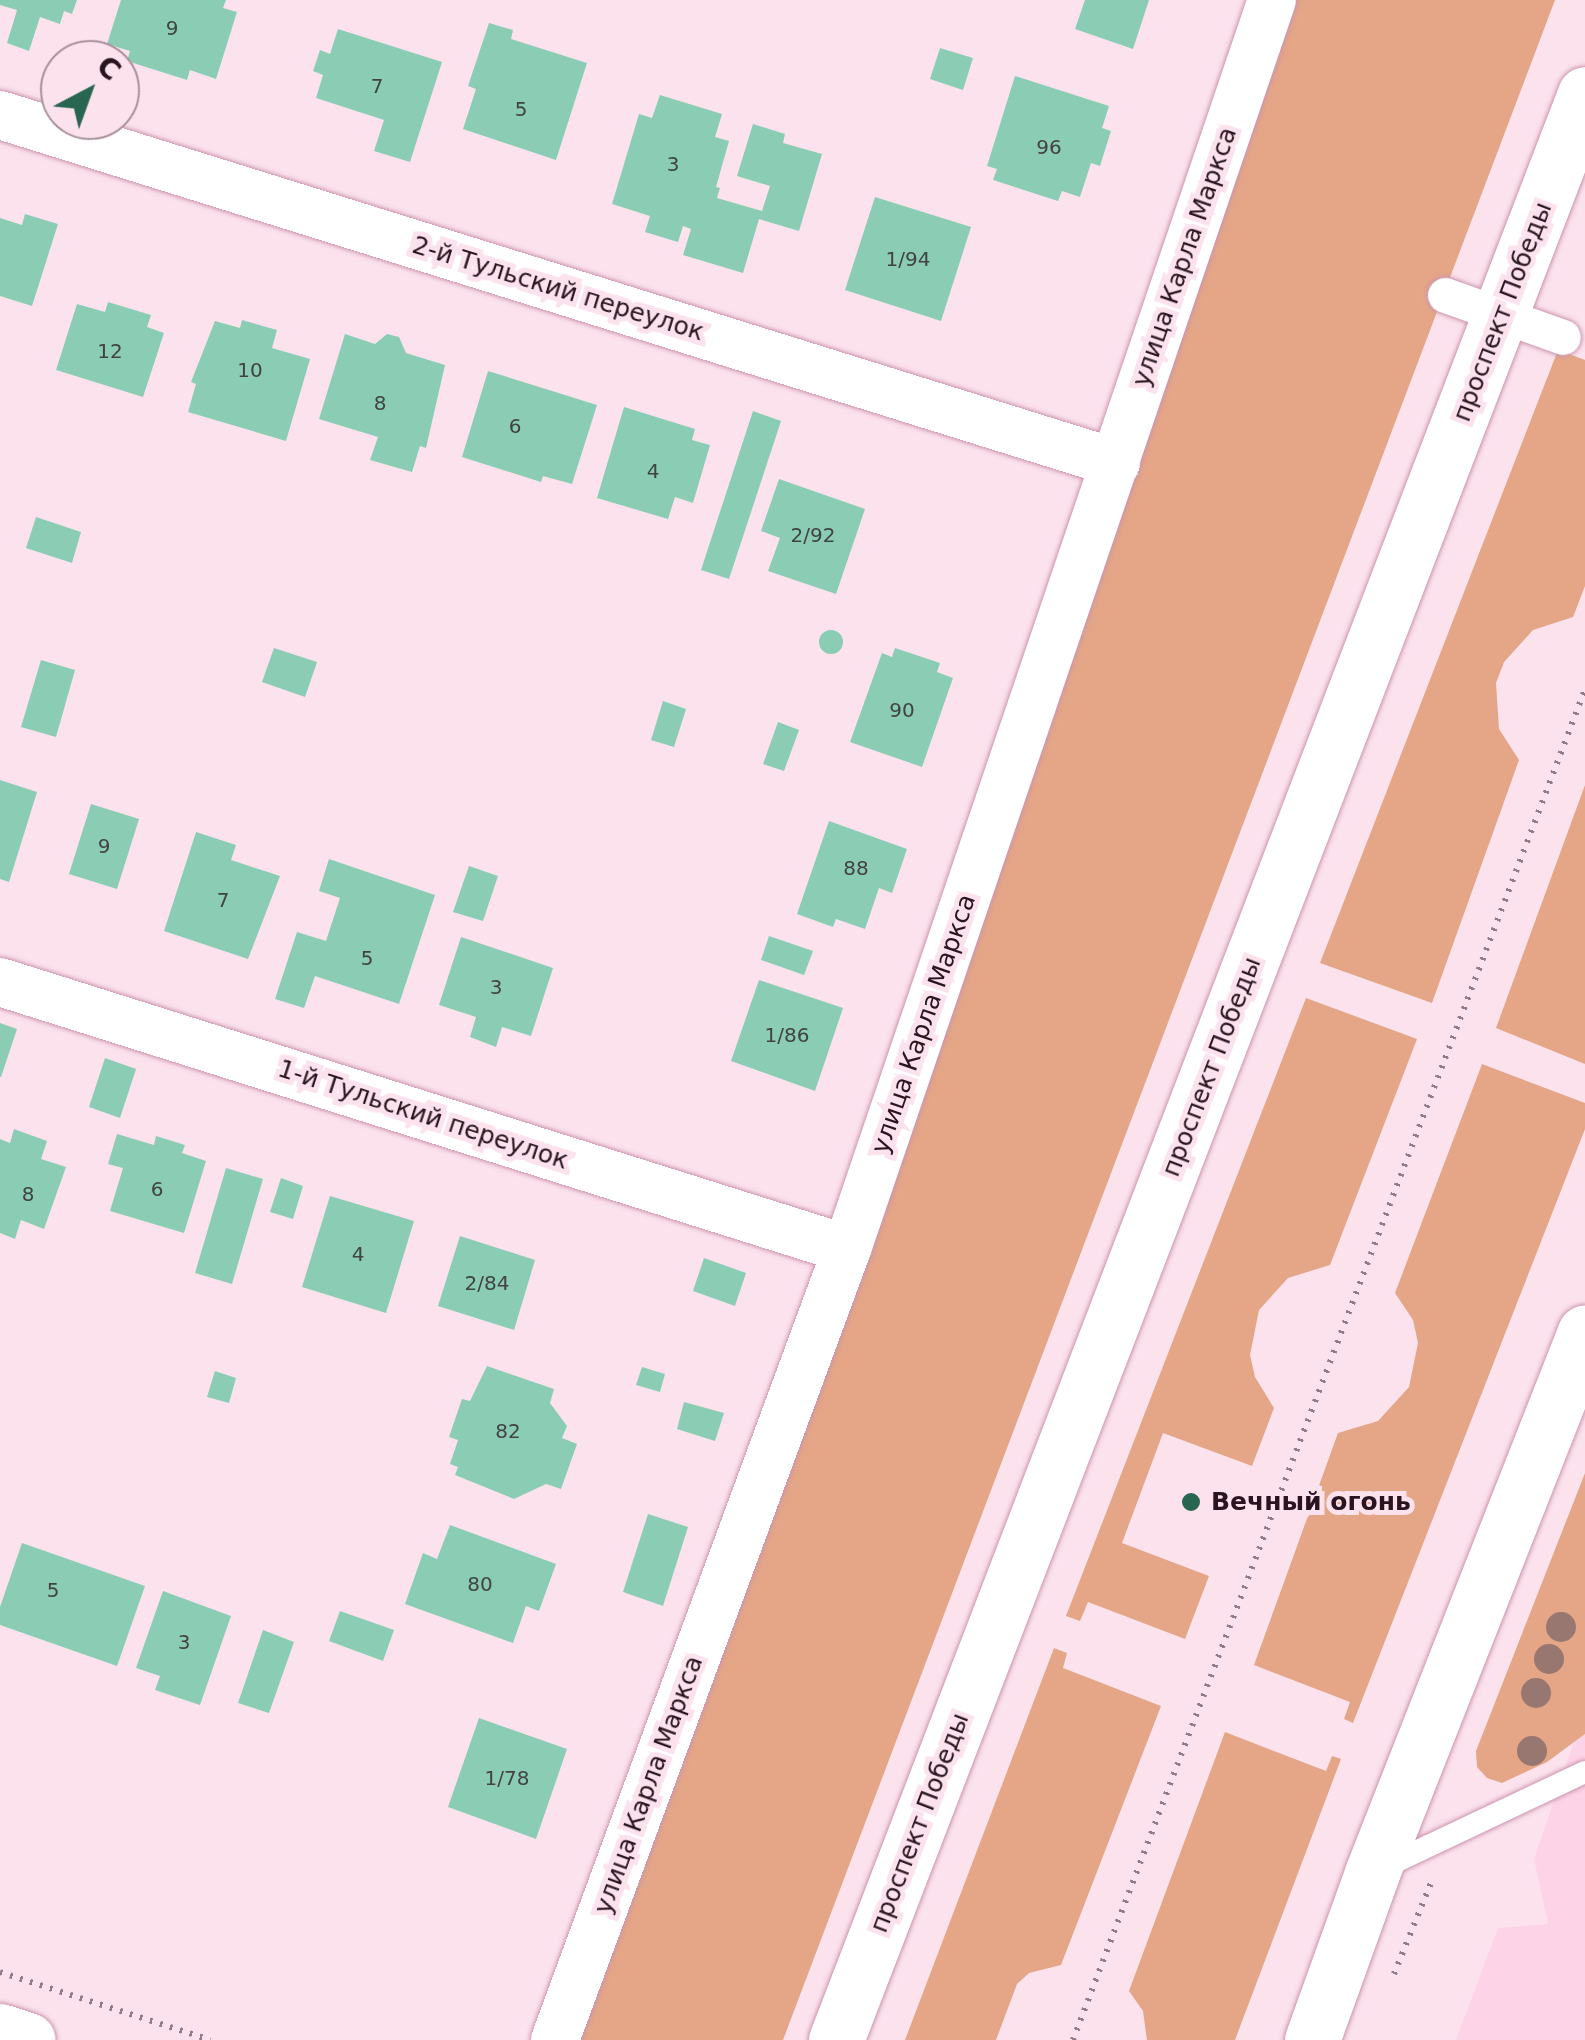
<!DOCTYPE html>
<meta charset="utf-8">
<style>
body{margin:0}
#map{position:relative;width:1585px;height:2040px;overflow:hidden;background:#fbe2ed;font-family:"DejaVu Sans",sans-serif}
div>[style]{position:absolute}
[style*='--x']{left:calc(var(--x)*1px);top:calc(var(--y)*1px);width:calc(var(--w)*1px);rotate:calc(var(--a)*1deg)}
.built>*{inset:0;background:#fdd4e7}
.green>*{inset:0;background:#e4a686}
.building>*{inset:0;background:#8bcdb4}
.round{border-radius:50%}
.path>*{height:6px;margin-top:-3px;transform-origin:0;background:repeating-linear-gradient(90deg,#927b86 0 2.5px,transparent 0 10.5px)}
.roads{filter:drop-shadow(0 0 2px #cd94af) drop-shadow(0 0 2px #cd94af)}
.service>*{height:22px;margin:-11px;padding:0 11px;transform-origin:11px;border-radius:11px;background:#fff}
.pedestrian>*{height:35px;margin:-17.5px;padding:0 17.5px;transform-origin:17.5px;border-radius:17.5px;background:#fff}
.minor>*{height:48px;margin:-24px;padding:0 24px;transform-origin:24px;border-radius:24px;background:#fff}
.secondary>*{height:55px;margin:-27.5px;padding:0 27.5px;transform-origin:27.5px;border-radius:27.5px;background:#fff}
.primary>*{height:55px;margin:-27.5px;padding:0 27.5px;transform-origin:27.5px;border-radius:27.5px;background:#fff}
.trees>*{width:30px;height:30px;margin:-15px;border-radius:50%;background:#97776f}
.dots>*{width:28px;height:28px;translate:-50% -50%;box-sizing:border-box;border:5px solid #fbe2ed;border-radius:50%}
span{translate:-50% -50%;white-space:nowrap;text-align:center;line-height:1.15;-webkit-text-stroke:10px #fbe2ed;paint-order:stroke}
.number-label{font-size:20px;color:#424244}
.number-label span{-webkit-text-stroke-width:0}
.street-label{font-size:25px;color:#29141f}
.poi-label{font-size:25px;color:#29141f;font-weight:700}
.left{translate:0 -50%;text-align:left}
.north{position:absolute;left:40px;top:40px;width:100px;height:100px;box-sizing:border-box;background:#fbe2ed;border:2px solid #a7909b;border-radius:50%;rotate:41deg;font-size:28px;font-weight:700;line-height:40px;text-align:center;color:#29141f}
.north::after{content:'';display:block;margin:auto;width:35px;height:45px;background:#286652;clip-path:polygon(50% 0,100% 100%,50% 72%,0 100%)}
</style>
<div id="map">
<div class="built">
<i style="clip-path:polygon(1585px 1734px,1585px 2040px,1456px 2040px,1498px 1928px,1548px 1924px,1534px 1859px,1574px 1742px)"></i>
</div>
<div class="green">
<i style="clip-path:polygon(1286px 0,1555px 0,783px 2040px,577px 2040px,1044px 745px)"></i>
<i style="clip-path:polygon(1558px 350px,1585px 360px,1585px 586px,1573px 617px,1533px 630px,1504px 662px,1496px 683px,1499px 729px,1519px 760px,1432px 1003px,1320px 963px)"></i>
<i style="clip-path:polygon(1585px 785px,1585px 1064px,1496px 1028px)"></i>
<i style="clip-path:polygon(1306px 998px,1417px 1039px,1330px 1265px,1288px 1278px,1259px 1310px,1250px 1355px,1255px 1377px,1274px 1408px,1252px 1466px,1163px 1433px,1122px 1543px,1209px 1576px,1185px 1639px,1088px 1602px,1080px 1621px,1066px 1616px)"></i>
<i style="clip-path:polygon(1482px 1064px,1585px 1103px,1585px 1129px,1353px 1723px,1344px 1719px,1350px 1702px,1254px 1665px,1338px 1433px,1378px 1421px,1409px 1387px,1418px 1343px,1413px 1320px,1395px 1293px)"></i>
<i style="clip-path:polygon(1585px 1473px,1585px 1734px,1547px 1762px,1502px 1783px,1487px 1778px,1477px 1767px,1476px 1751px)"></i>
<i style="clip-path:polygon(1054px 1648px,1067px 1653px,1063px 1668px,1161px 1706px,1061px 1965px,1029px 1973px,1017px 1984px,996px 2040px,905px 2040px)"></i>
<i style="clip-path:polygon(1225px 1732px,1326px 1771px,1332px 1756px,1341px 1759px,1235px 2040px,1147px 2040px,1143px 2011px,1129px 1991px)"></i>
</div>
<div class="building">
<i style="clip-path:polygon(0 0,77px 0,72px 14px,64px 11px,60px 24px,40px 17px,29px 51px,7px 43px,17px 10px,0 5px)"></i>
<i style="clip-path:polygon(121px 0,226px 0,223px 8px,237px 12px,216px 79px,190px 70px,187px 80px,127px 61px,130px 51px,107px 44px)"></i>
<i style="clip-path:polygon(1085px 0,1149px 0,1133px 49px,1075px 29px)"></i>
<i style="clip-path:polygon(489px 23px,513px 30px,511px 39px,587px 63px,556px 160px,463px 129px,476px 89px,468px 86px)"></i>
<i style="clip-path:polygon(338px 29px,442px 62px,410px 162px,374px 151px,384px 120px,316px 98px,323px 75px,313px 71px,320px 50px,330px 54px)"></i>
<i style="clip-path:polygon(940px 48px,973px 58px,963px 90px,930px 79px)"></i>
<i style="clip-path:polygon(1015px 76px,1109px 106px,1102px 128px,1111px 131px,1100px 166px,1091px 163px,1080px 197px,1062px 191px,1058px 201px,993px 180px,997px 169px,987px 166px)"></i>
<i style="clip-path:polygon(660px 95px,722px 114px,715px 137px,729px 141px,716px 187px,720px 188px,717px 198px,762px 211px,770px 186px,737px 176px,753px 124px,785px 134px,783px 143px,822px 154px,799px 231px,759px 219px,743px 273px,683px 255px,691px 229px,683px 226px,678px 242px,645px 232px,650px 216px,612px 204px,639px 114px,652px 118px)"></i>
<i style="clip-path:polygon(875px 197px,971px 227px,941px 321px,845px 290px)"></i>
<i style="clip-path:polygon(25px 214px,58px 224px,32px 306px,0 296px,0 218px,22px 225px)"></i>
<i style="clip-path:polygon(108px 302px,151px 315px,147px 327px,164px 333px,143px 397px,56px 370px,77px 304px,105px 312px)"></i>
<i style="clip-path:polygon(242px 320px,277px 330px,272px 348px,310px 359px,286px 441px,188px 412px,196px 384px,191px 382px,215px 321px,240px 328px)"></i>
<i style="clip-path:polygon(345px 334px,375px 344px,387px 334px,399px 337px,406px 353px,445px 365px,426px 448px,420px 446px,412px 472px,370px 460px,378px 437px,319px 419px)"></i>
<i style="clip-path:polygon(488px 371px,597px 405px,572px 484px,543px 476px,541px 482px,462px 457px)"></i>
<i style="clip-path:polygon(624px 407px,695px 429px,692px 440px,710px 445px,693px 503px,675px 497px,668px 519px,597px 498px)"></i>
<i style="clip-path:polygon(753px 411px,781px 421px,729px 579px,701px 570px)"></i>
<i style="clip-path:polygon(779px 479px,865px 509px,836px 594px,768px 571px,780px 538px,761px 531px)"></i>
<i style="clip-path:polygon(36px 517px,81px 532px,72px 563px,26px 548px)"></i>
<i class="round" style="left:819px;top:630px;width:24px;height:24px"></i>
<i style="clip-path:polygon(274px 648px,317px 662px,305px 697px,262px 682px)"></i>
<i style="clip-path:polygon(895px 648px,940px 663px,937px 672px,953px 678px,922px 767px,850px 742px,882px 653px,892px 657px)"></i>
<i style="clip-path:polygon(41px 660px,75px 670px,56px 737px,21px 727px)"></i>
<i style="clip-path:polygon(663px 701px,686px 709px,674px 747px,651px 740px)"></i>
<i style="clip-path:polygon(778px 722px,799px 730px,784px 771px,763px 764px)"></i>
<i style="clip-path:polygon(0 780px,37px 792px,9px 882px,0 879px)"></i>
<i style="clip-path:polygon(91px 804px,139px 819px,117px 889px,69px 874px)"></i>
<i style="clip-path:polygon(829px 821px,907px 849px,892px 893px,879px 888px,865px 929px,836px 919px,833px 927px,797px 914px)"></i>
<i style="clip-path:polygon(196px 832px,236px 845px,231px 860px,280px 876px,248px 959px,164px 931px)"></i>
<i style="clip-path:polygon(329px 859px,435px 895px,399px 1004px,315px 976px,304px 1008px,275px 999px,297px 932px,326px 941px,340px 898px,319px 891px)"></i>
<i style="clip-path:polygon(469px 866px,498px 876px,483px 921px,453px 912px)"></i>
<i style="clip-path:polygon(769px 936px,813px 951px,804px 975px,761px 960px)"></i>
<i style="clip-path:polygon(461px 937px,553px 968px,531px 1036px,502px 1027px,496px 1047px,470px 1037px,476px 1017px,439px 1005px)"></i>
<i style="clip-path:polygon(759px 980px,843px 1008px,815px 1091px,731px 1061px)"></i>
<i style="clip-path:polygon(0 1023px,17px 1029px,1px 1077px,0 1077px)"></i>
<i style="clip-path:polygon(105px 1058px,136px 1069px,120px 1118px,89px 1107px)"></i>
<i style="clip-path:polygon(14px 1129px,47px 1141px,41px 1159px,66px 1167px,44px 1229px,21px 1220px,15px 1239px,0 1233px,0 1139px,10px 1143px)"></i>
<i style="clip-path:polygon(117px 1134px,154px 1145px,156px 1136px,185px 1145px,182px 1153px,206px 1161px,184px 1233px,110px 1211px,123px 1168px,108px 1164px)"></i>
<i style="clip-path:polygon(226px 1168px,263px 1179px,232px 1284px,195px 1273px)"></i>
<i style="clip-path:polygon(281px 1178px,303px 1186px,293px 1219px,270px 1212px)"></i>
<i style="clip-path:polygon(330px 1196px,414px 1221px,386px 1313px,302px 1287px)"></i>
<i style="clip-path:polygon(460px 1236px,535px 1260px,514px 1330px,438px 1306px)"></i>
<i style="clip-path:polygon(704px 1258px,746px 1273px,735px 1306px,693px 1291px)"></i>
<i style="clip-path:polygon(487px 1366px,554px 1389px,550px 1403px,567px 1426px,562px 1438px,577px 1444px,561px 1489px,546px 1484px,514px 1499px,455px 1475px,458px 1467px,450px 1464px,458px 1440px,449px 1437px,462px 1399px,470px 1401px)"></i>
<i style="clip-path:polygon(642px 1367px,665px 1374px,660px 1392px,636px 1385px)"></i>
<i style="clip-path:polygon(215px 1371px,236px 1378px,229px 1403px,207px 1397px)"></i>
<i style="clip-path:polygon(684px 1402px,724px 1413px,715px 1441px,677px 1429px)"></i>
<i style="clip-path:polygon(648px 1514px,688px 1527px,663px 1606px,623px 1592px)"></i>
<i style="clip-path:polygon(450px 1525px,556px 1564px,539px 1611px,526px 1606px,513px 1643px,405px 1604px,423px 1553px,437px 1559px)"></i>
<i style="clip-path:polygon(22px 1543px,145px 1586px,117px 1666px,0 1625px,0 1607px)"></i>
<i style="clip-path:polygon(163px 1591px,231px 1616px,200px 1705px,155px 1690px,160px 1676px,136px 1668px)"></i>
<i style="clip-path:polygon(340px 1611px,394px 1630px,383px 1661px,329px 1641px)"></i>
<i style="clip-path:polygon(263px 1630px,294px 1642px,269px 1713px,238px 1703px)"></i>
<i style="clip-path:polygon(479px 1718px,567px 1749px,536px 1839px,448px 1807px)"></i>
</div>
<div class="path">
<i style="--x:0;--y:1972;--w:221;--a:17.9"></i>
<i style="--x:1394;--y:1974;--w:98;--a:-67.9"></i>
<i style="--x:1073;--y:2040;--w:1445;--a:-69.24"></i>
</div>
<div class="roads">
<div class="service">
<i style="--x:1384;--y:1867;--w:222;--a:-25.3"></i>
</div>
<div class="pedestrian">
<i style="--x:1445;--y:295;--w:125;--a:19.6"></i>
</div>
<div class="minor">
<i style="--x:0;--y:115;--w:1169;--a:17.32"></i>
<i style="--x:0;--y:982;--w:888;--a:17.5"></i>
<i style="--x:555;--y:2040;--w:843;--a:-69.74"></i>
<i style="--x:847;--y:1249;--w:1319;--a:-71.21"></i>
</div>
<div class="secondary">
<i style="--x:0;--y:2031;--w:29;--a:18"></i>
</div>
<div class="primary">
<i style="--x:836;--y:2040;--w:2085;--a:-68.95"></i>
<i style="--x:1312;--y:2040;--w:177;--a:-70.2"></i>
<i style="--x:1372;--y:1873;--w:581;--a:-68.51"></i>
</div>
</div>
<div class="trees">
<i style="left:1561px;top:1627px"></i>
<i style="left:1549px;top:1659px"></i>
<i style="left:1536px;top:1693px"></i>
<i style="left:1532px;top:1751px"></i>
</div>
<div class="dots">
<i style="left:1191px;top:1502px;background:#286652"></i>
</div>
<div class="number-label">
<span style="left:172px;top:28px">9</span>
<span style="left:377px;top:86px">7</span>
<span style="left:521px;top:109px">5</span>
<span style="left:1049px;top:147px">96</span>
<span style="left:673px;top:164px">3</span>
<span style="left:908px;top:259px">1/94</span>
<span style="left:110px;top:351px">12</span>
<span style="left:250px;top:370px">10</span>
<span style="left:380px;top:403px">8</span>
<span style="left:515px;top:426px">6</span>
<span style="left:653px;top:471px">4</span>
<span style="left:813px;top:535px">2/92</span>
<span style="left:902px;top:710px">90</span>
<span style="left:104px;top:846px">9</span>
<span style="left:856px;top:868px">88</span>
<span style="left:223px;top:900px">7</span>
<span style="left:367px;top:958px">5</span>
<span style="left:496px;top:987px">3</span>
<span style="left:787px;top:1035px">1/86</span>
<span style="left:157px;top:1189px">6</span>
<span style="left:28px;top:1194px">8</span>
<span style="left:358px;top:1254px">4</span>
<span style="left:487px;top:1283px">2/84</span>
<span style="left:508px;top:1431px">82</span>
<span style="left:480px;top:1584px">80</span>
<span style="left:53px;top:1590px">5</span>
<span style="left:184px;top:1642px">3</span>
<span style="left:507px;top:1778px">1/78</span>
</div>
<div class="street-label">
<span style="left:1185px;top:257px;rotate:-71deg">улица Карла Маркса</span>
<span style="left:558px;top:289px;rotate:17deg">2-й Тульский переулок</span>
<span style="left:1503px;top:312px;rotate:-69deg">проспект Победы</span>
<span style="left:924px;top:1024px;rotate:-71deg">улица Карла Маркса</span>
<span style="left:1212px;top:1067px;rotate:-69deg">проспект Победы</span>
<span style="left:423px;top:1115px;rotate:18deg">1-й Тульский переулок</span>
<span style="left:649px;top:1785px;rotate:-70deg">улица Карла Маркса</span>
<span style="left:920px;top:1823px;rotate:-69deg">проспект Победы</span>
</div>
<div class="poi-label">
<span class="left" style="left:1211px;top:1502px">Вечный огонь</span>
</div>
<div class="north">С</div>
</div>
